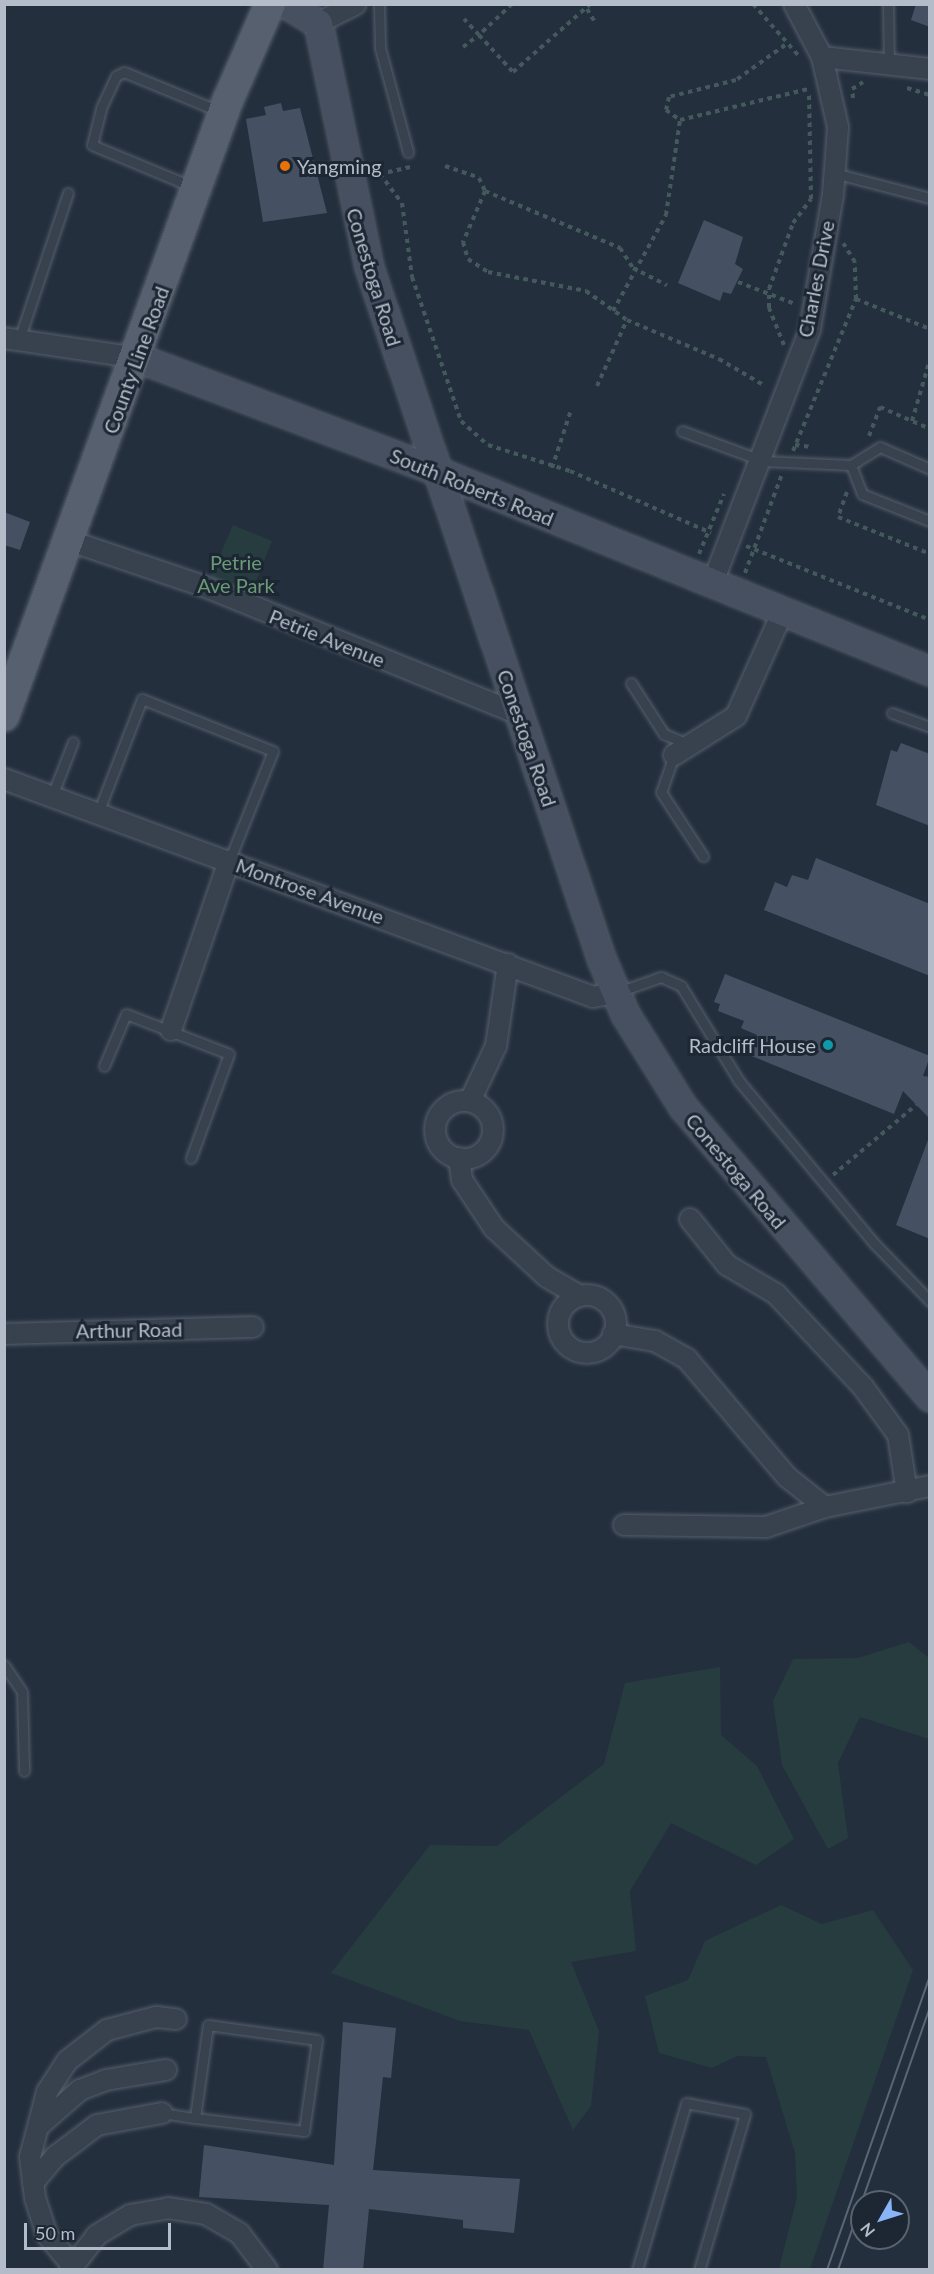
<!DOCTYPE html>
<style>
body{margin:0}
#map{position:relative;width:934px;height:2274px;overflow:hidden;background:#242f3e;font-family:Lato,sans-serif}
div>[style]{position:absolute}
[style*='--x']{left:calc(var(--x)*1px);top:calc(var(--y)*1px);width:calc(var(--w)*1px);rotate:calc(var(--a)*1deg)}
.green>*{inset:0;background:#263c3f}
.building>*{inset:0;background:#455162}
.path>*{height:4px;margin-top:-2px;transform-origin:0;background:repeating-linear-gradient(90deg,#44595c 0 4.5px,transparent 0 9px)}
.roads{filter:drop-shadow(0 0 2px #565f6c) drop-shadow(0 0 2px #565f6c)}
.lane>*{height:9px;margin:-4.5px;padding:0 4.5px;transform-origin:4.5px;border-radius:4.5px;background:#38414e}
.street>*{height:20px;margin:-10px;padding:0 10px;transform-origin:10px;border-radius:10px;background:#38414e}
.street>.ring{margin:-10px;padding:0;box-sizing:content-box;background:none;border:20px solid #38414e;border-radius:50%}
.secondary>*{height:27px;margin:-13.5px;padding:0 13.5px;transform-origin:13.5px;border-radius:13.5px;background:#465061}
.primary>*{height:30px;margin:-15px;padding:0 15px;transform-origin:15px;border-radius:15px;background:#56606e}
.tram>*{height:1.5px;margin:-0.75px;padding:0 0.75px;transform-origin:0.75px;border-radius:0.75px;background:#5a6575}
.dots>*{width:16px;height:16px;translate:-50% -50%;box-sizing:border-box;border:3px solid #1d2633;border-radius:50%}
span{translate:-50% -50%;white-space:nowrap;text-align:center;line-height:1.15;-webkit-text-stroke:6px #1d2633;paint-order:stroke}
.poi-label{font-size:20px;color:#b4bcc9}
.left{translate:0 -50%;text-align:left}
.right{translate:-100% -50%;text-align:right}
.street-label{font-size:20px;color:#b4bcc9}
.park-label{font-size:20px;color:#6b9a76}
.frame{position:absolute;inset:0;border:6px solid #b4bcc9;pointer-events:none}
.north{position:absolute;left:850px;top:2190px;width:60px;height:60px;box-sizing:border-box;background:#1d2633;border:2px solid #59626f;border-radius:50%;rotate:231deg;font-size:16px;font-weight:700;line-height:24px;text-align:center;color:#b4bcc9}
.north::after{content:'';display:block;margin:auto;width:21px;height:27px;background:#8ab4f8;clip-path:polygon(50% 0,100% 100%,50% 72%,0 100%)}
.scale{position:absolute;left:24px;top:2223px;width:147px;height:27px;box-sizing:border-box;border:3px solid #b4bcc9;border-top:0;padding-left:8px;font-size:18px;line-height:21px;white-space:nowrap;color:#b4bcc9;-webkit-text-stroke:4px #1d2633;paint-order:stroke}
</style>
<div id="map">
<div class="green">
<i style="clip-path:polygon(233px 525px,272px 541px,246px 606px,206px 587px)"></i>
<i style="clip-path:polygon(909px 1642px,929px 1658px,929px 1739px,860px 1717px,838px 1763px,848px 1838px,828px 1849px,782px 1765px,773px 1701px,793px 1659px,858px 1658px)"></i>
<i style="clip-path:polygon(720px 1667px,721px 1735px,757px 1766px,794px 1839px,756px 1865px,671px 1823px,630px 1891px,636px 1951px,571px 1962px,599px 2031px,591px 2106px,573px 2130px,529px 2030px,460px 2021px,331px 1973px,430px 1845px,497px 1846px,604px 1764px,625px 1683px)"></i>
<i style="clip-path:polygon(781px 1905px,822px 1924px,873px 1910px,913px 1970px,810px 2269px,779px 2269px,797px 2197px,795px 2153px,766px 2057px,737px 2056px,712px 2068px,659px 2053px,645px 1996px,688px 1980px,705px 1941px)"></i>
</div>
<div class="building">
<i style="clip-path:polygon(916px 4px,930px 4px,930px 27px,911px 20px)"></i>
<i style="clip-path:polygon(281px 103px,283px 111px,300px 108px,327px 213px,263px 222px,246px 119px,266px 115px,264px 107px)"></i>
<i style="clip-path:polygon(704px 220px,743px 237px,735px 264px,743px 269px,731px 294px,723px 292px,720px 301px,678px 283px)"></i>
<i style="clip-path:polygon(4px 512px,30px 522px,20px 550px,4px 545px)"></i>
<i style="clip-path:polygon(901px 743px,930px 754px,930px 826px,876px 805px,891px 750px,897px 752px)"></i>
<i style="clip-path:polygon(816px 858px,930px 904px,930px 976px,764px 910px,775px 882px,787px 887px,792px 875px,808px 880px)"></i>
<i style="clip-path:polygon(725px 974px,930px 1056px,923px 1076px,930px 1077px,930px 1119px,903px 1091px,894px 1114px,749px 1055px,757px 1035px,741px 1028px,744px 1021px,718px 1011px,720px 1004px,714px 1002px)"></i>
<i style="clip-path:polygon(928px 1140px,930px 1140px,930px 1239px,896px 1225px)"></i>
<i style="clip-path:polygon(343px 2022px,396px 2028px,391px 2078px,383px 2077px,373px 2170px,520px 2179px,514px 2233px,463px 2228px,463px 2220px,369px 2209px,363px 2270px,323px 2270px,329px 2205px,199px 2197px,204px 2145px,334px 2165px)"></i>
</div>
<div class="path">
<i style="--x:512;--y:4;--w:45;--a:136.8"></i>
<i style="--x:479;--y:35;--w:50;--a:47.4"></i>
<i style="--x:513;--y:72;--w:103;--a:-41.4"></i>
<i style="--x:753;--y:4;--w:68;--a:48.6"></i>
<i style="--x:587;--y:9;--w:17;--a:59"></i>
<i style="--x:785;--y:45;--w:60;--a:144.5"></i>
<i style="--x:736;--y:80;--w:69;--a:165.8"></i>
<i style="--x:669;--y:97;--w:13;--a:103"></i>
<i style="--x:666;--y:110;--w:17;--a:36"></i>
<i style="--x:680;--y:120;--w:132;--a:-13.6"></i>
<i style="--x:463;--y:47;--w:20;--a:-37"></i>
<i style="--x:479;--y:35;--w:22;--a:-133"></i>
<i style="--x:907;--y:88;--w:24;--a:17"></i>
<i style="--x:853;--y:98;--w:9;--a:-96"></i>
<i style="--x:852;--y:89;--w:13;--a:-32"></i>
<i style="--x:445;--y:166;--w:36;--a:19"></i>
<i style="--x:479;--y:178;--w:14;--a:65"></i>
<i style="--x:485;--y:191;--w:56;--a:113.3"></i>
<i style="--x:463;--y:242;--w:18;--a:74"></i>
<i style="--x:468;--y:259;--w:24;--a:33"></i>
<i style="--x:488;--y:272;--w:100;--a:11"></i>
<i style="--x:586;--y:291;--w:50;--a:35.3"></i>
<i style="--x:627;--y:320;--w:100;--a:23"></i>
<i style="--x:719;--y:359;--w:53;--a:30.4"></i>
<i style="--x:410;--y:167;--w:31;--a:167"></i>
<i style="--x:380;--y:174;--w:36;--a:53"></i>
<i style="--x:402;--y:203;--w:75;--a:82.3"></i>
<i style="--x:412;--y:277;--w:152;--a:71.2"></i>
<i style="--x:461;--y:421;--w:36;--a:42"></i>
<i style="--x:488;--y:445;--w:86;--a:17.6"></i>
<i style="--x:570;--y:471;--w:154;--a:23.7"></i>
<i style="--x:485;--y:191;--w:147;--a:22.9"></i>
<i style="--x:620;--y:248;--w:24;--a:57"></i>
<i style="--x:633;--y:268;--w:38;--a:27"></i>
<i style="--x:738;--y:282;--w:61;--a:21.1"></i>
<i style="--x:856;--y:299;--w:80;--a:22.1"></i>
<i style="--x:613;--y:311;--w:110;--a:-61.1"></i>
<i style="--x:666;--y:215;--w:96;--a:-81.6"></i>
<i style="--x:784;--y:345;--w:40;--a:-112"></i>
<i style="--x:769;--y:308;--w:19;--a:-90"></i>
<i style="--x:769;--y:289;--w:70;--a:-70"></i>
<i style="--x:793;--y:223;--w:30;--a:-53"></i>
<i style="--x:811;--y:199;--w:106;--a:-91.1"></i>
<i style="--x:597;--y:386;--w:72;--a:-65.6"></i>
<i style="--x:912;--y:421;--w:65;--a:-73.8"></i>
<i style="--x:869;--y:436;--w:31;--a:-69"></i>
<i style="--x:880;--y:407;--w:55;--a:23.7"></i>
<i style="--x:795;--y:445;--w:17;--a:7"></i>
<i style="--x:793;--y:451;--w:165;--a:-67.5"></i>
<i style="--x:856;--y:299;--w:37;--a:-92"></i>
<i style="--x:855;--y:262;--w:22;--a:-122"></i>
<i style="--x:552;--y:468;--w:61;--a:-71.9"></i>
<i style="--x:847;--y:492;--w:27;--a:110"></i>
<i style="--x:838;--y:517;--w:99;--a:21.9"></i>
<i style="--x:746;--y:546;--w:198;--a:21.9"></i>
<i style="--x:699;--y:554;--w:65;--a:-67.4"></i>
<i style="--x:745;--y:573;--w:106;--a:-69.5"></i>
<i style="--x:833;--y:1175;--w:109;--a:-40.1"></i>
</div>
<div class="roads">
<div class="lane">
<i style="--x:379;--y:4;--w:44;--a:88.7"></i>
<i style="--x:380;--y:48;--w:108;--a:74.9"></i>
<i style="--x:888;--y:4;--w:61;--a:89.1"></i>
<i style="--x:834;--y:173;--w:99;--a:14.6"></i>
<i style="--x:193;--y:187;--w:109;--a:-157.4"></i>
<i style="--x:92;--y:145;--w:38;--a:-76"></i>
<i style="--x:101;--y:108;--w:35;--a:-65"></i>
<i style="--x:116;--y:76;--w:9;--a:-27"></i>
<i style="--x:124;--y:72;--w:105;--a:22.4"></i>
<i style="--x:19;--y:340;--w:155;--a:-71.6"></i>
<i style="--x:682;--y:431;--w:86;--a:20.3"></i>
<i style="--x:763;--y:461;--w:88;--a:2.6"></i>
<i style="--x:851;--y:465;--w:34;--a:-32"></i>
<i style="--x:880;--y:447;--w:55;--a:23.7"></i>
<i style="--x:851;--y:465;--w:31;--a:69"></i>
<i style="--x:862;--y:494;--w:73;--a:21.7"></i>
<i style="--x:631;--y:683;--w:61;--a:57.1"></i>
<i style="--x:664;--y:734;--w:28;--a:23"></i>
<i style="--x:892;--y:713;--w:40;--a:20.2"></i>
<i style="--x:674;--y:755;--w:39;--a:109"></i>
<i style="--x:661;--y:792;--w:77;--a:56.7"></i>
<i style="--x:52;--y:796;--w:58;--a:-68.7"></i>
<i style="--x:98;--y:813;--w:122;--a:-68.9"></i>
<i style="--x:142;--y:699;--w:141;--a:21.7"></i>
<i style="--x:273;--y:751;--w:118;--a:111.8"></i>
<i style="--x:618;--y:992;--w:46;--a:-19.2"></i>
<i style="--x:661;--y:977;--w:22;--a:24"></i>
<i style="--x:681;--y:986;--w:111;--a:58.6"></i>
<i style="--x:739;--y:1081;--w:211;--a:50.2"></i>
<i style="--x:874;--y:1243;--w:81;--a:46"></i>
<i style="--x:104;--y:1066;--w:56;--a:-67.1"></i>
<i style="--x:126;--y:1014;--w:110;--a:21.2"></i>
<i style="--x:229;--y:1054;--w:111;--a:110.1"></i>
<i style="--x:4;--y:1665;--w:32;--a:56"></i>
<i style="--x:22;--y:1692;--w:79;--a:88.5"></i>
<i style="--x:162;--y:2113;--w:33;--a:9"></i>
<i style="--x:195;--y:2118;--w:110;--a:6.8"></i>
<i style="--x:304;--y:2131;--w:92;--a:-81.9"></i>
<i style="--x:317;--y:2040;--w:110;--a:-172.2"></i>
<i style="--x:208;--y:2025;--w:94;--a:98"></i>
<i style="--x:637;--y:2270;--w:174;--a:-73.6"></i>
<i style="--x:686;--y:2103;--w:60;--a:10.6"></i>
<i style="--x:745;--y:2114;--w:163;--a:106.4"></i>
</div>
<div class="street">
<i style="--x:318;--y:23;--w:42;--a:-26.6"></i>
<i style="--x:822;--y:57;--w:109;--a:6.3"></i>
<i style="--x:4;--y:338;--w:135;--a:8.5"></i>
<i style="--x:67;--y:540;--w:147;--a:18.7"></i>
<i style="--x:206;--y:587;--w:338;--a:22.1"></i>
<i style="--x:713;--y:582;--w:271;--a:-69"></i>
<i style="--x:810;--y:329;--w:136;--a:-80.3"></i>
<i style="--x:833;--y:195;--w:68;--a:-85.8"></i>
<i style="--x:838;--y:127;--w:72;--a:-102.9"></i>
<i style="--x:822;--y:57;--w:60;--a:-117.8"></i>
<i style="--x:674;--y:755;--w:73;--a:-32.2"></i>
<i style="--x:736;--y:716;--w:113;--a:-65.9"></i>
<i style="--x:4;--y:779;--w:628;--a:20.31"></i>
<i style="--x:593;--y:997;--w:23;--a:-10"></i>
<i style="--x:171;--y:1030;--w:179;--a:-71.1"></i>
<i class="ring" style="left:435px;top:1101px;width:38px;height:38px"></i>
<i style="--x:470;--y:1101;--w:61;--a:-64.7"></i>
<i style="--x:496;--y:1046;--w:83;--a:-81.7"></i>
<i style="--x:459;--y:1158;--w:22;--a:82"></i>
<i style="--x:462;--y:1180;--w:58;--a:56.3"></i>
<i style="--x:494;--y:1228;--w:72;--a:42.8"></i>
<i style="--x:547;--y:1277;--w:38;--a:30"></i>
<i style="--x:690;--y:1219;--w:59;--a:51.2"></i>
<i style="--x:727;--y:1265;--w:57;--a:30.6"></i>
<i style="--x:776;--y:1294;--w:127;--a:46.9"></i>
<i style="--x:863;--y:1387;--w:59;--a:53.9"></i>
<i style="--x:898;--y:1435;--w:58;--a:81"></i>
<i class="ring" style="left:558px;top:1295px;width:38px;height:38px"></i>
<i style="--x:4;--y:1334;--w:249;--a:-1.6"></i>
<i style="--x:613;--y:1334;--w:43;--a:9.5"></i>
<i style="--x:655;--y:1341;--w:37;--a:29"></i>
<i style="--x:687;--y:1359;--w:155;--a:49.7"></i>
<i style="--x:787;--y:1477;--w:48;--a:38.3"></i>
<i style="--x:624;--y:1525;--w:142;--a:0.8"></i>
<i style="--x:766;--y:1527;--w:62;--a:-18.7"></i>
<i style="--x:825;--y:1507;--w:107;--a:-11.3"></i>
<i style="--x:40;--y:2125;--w:53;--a:-41.2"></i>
<i style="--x:80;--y:2090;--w:28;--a:-21"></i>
<i style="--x:106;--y:2080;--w:61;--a:-9.5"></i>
<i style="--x:33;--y:2183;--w:35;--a:-50"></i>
<i style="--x:56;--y:2156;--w:51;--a:-37.1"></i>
<i style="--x:97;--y:2125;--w:66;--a:-10.5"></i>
<i style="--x:72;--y:2265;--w:39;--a:-130"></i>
<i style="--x:47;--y:2235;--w:39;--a:-108"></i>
<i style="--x:35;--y:2198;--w:41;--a:-97"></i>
<i style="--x:30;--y:2157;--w:67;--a:-75.3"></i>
<i style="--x:47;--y:2092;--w:37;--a:-57"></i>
<i style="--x:67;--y:2061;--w:51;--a:-37.8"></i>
<i style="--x:107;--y:2030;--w:51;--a:-14.9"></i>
<i style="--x:156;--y:2017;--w:20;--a:6"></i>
<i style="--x:70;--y:2270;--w:44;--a:-52.4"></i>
<i style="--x:97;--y:2235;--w:39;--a:-31"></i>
<i style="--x:130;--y:2215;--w:39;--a:-10"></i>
<i style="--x:168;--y:2208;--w:38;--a:9"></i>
<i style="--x:206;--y:2214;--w:39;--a:30"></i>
<i style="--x:240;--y:2234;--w:45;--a:53.1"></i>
</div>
<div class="secondary">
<i style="--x:286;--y:4;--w:37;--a:31"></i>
<i style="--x:318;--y:23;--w:249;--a:78.2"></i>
<i style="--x:369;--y:267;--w:729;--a:71.44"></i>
<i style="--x:601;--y:958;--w:61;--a:66.8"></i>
<i style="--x:625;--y:1014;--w:110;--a:58.1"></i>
<i style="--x:683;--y:1107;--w:381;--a:49.6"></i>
<i style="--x:138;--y:358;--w:320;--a:20.7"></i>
<i style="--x:437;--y:471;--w:532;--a:22.08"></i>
</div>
<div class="primary">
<i style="--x:4;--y:716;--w:655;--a:-70.02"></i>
<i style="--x:228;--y:100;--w:105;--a:-66.4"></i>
</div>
</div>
<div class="tram">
<i style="--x:827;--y:2270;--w:312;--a:-70.7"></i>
<i style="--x:838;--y:2270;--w:279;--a:-70.7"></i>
</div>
<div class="dots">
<i style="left:285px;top:166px;background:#e8710a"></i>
<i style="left:828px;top:1045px;background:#0f9aa8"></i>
</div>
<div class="poi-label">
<span class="left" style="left:297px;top:166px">Yangming</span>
<span class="right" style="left:816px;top:1045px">Radcliff House</span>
</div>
<div class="street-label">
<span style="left:374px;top:277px;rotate:73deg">Conestoga Road</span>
<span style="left:816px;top:279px;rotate:-79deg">Charles Drive</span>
<span style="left:136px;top:360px;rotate:-70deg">County Line Road</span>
<span style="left:472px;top:487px;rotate:22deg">South Roberts Road</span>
<span style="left:327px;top:638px;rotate:22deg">Petrie Avenue</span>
<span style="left:527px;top:738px;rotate:71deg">Conestoga Road</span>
<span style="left:310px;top:891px;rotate:20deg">Montrose Avenue</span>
<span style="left:736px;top:1171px;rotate:50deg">Conestoga Road</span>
<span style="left:129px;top:1330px;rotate:-1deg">Arthur Road</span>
</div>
<div class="park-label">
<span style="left:236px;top:574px">Petrie<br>Ave Park</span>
</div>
<div class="frame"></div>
<div class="north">N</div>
<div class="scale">50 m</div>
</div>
